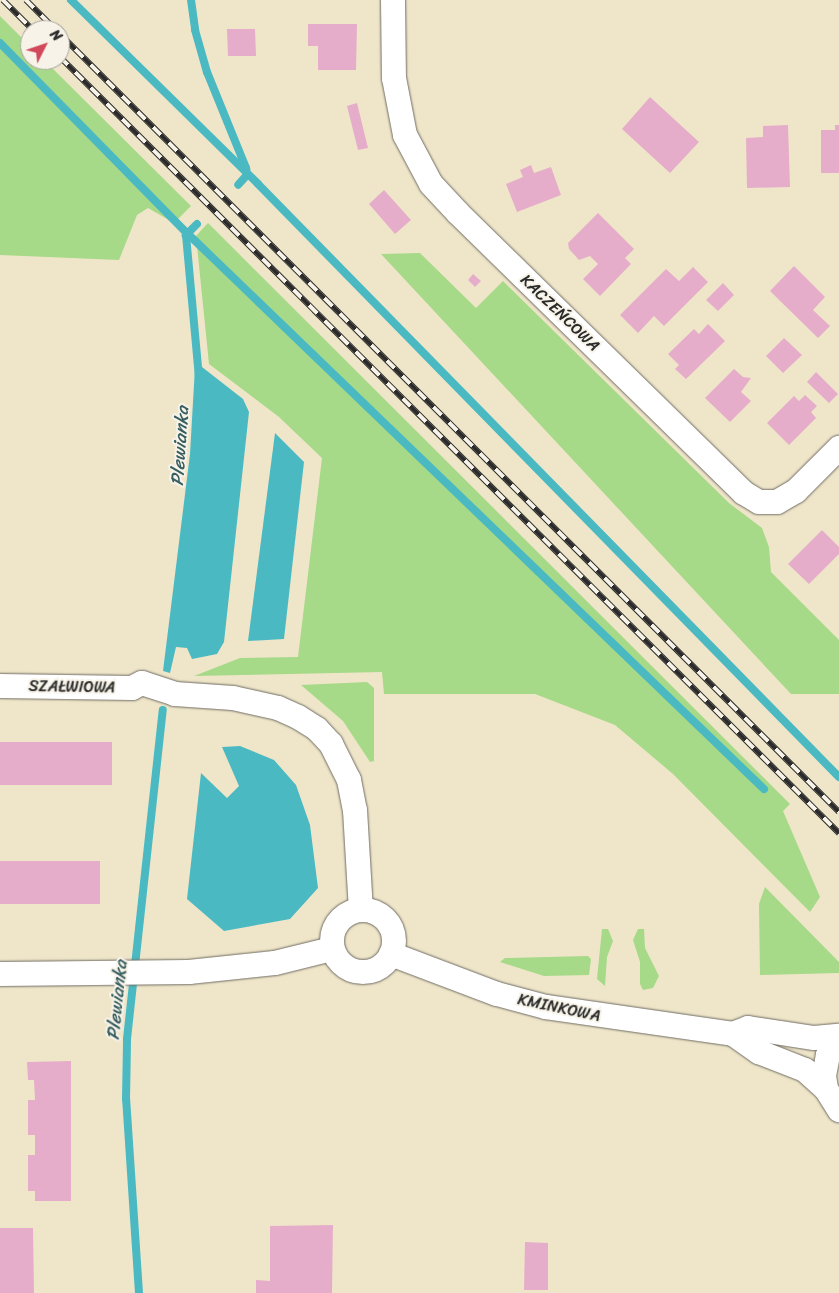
<!DOCTYPE html>
<meta charset="utf-8">
<style>
body{margin:0}
#map{position:relative;width:839px;height:1293px;overflow:hidden;background:#efe6ca;font-family:Sriracha,sans-serif}
div>[style]{position:absolute}
[style*='--x']{left:calc(var(--x)*1px);top:calc(var(--y)*1px);width:calc(var(--w)*1px);rotate:calc(var(--a)*1deg)}
.green>*{inset:0;background:#a6d988}
.water>*{inset:0;background:#4bb9c2}
.stream>*{height:8px;margin:-4px;padding:0 4px;transform-origin:4px;border-radius:4px;background:#4bb9c2}
.building>*{inset:0;background:#e5adc9}
.roads{filter:drop-shadow(0 0 1px #706c63) drop-shadow(0 0 1px #706c63)}
.street>*{height:24px;margin:-12px;padding:0 12px;transform-origin:12px;border-radius:12px;background:#fff}
.street>.ring{margin:-12px;padding:0;box-sizing:content-box;background:none;border:24px solid #fff;border-radius:50%}
.rail>*{height:5.5px;margin-top:-2.75px;transform-origin:0;background:repeating-linear-gradient(90deg,#f7f3e8 0 11px,#2b2b2b 0 22px);box-sizing:border-box;border-block:1px solid #2b2b2b}
span{translate:-50% -50%;white-space:nowrap;text-align:center;line-height:1.15;-webkit-text-stroke:4px #f7f3e8;paint-order:stroke}
.street-label{font-size:16px;color:#2b2b2b}
.water-label{font-size:18px;color:#365d60;font-style:italic}
.north{position:absolute;left:20px;top:20px;width:50px;height:50px;box-sizing:border-box;background:#f7f3e8;border:1px solid #a5a39c;border-radius:50%;rotate:49deg;font-size:14px;font-weight:700;line-height:20px;text-align:center;color:#2b2b2b}
.north::after{content:'';display:block;margin:auto;width:18px;height:22px;background:#d1495b;clip-path:polygon(50% 0,100% 100%,50% 72%,0 100%)}
</style>
<div id="map">
<div class="green">
<i style="clip-path:polygon(0 16px,30px 46px,30px 60px,44px 60px,191px 206px,174px 223px,148px 208px,137px 215px,119px 260px,0 255px)"></i>
<i style="clip-path:polygon(208px 223px,790px 804px,783px 811px,820px 897px,810px 912px,673px 774px,615px 725px,535px 694px,384px 694px,382px 672px,194px 676px,240px 658px,298px 657px,322px 458px,279px 417px,209px 364px,196px 236px)"></i>
<i style="clip-path:polygon(420px 253px,476px 308px,503px 281px,729px 503px,762px 528px,769px 547px,771px 572px,839px 640px,839px 694px,791px 694px,381px 254px)"></i>
<i style="clip-path:polygon(367px 682px,374px 688px,374px 761px,370px 762px,343px 721px,301px 685px)"></i>
<i style="clip-path:polygon(765px 887px,839px 962px,839px 973px,760px 975px,759px 904px)"></i>
<i style="clip-path:polygon(602px 929px,608px 929px,613px 941px,607px 957px,605px 986px,597px 979px)"></i>
<i style="clip-path:polygon(638px 929px,644px 929px,645px 948px,659px 976px,653px 988px,643px 990px,640px 984px,640px 962px,633px 940px)"></i>
<i style="clip-path:polygon(588px 956px,591px 959px,589px 975px,544px 976px,500px 962px,505px 958px)"></i>
</div>
<div class="water">
<i style="clip-path:polygon(195px 367px,202px 367px,243px 399px,249px 412px,224px 642px,217px 654px,192px 659px,187px 648px,176px 647px,170px 673px,163px 671px,190px 454px)"></i>
<i style="clip-path:polygon(275px 433px,304px 462px,284px 639px,248px 641px)"></i>
<i style="clip-path:polygon(240px 746px,274px 760px,296px 785px,310px 825px,318px 888px,290px 919px,224px 931px,187px 899px,201px 773px,227px 798px,239px 786px,222px 747px)"></i>
</div>
<div class="stream">
<i style="--x:71;--y:0;--w:262;--a:44.5"></i>
<i style="--x:258;--y:184;--w:830;--a:45.59"></i>
<i style="--x:191;--y:0;--w:30;--a:82"></i>
<i style="--x:195;--y:30;--w:44;--a:74.1"></i>
<i style="--x:207;--y:72;--w:104;--a:67.9"></i>
<i style="--x:246;--y:168;--w:7;--a:82"></i>
<i style="--x:247;--y:175;--w:13;--a:132"></i>
<i style="--x:0;--y:43;--w:268;--a:45.5"></i>
<i style="--x:188;--y:234;--w:800;--a:43.94"></i>
<i style="--x:197;--y:224;--w:16;--a:135"></i>
<i style="--x:186;--y:235;--w:143;--a:84.8"></i>
<i style="--x:139;--y:1293;--w:194;--a:-93.8"></i>
<i style="--x:126;--y:1099;--w:60;--a:-89"></i>
<i style="--x:127;--y:1039;--w:331;--a:-83.8"></i>
</div>
<div class="building">
<i style="clip-path:polygon(308px 24px,357px 24px,356px 70px,318px 70px,318px 46px,308px 46px)"></i>
<i style="clip-path:polygon(227px 29px,255px 29px,256px 56px,228px 56px)"></i>
<i style="clip-path:polygon(650px 97px,699px 142px,670px 173px,622px 129px)"></i>
<i style="clip-path:polygon(357px 103px,368px 148px,358px 150px,347px 106px)"></i>
<i style="clip-path:polygon(788px 125px,790px 187px,747px 188px,746px 138px,763px 137px,763px 126px)"></i>
<i style="clip-path:polygon(835px 125px,839px 125px,839px 173px,821px 173px,821px 130px,835px 130px)"></i>
<i style="clip-path:polygon(531px 165px,534px 173px,551px 167px,561px 195px,517px 212px,506px 184px,523px 177px,520px 170px)"></i>
<i style="clip-path:polygon(384px 190px,411px 220px,395px 234px,369px 204px)"></i>
<i style="clip-path:polygon(598px 213px,634px 249px,625px 258px,631px 264px,600px 296px,583px 279px,598px 264px,590px 256px,579px 260px,569px 249px,568px 243px)"></i>
<i style="clip-path:polygon(794px 266px,825px 297px,813px 310px,830px 326px,818px 338px,770px 291px)"></i>
<i style="clip-path:polygon(693px 267px,708px 282px,664px 326px,654px 316px,638px 333px,620px 315px,666px 269px,679px 281px)"></i>
<i style="clip-path:polygon(473px 274px,481px 281px,475px 287px,468px 280px)"></i>
<i style="clip-path:polygon(723px 283px,734px 295px,718px 311px,706px 300px)"></i>
<i style="clip-path:polygon(708px 324px,725px 341px,686px 379px,675px 369px,679px 365px,668px 354px,694px 329px,699px 334px)"></i>
<i style="clip-path:polygon(784px 338px,802px 355px,783px 373px,766px 356px)"></i>
<i style="clip-path:polygon(734px 369px,743px 377px,751px 378px,741px 392px,751px 401px,730px 422px,705px 398px)"></i>
<i style="clip-path:polygon(816px 372px,838px 394px,829px 403px,807px 382px)"></i>
<i style="clip-path:polygon(805px 395px,817px 406px,811px 412px,816px 418px,789px 445px,767px 423px,794px 396px,799px 401px)"></i>
<i style="clip-path:polygon(822px 530px,839px 547px,839px 554px,809px 584px,788px 564px)"></i>
<i style="clip-path:polygon(0 742px,112px 742px,112px 785px,0 785px)"></i>
<i style="clip-path:polygon(0 861px,100px 861px,100px 904px,0 904px)"></i>
<i style="clip-path:polygon(71px 1061px,71px 1201px,35px 1201px,35px 1191px,28px 1191px,28px 1155px,35px 1155px,35px 1135px,28px 1135px,28px 1100px,35px 1100px,34px 1080px,28px 1080px,27px 1062px)"></i>
<i style="clip-path:polygon(333px 1225px,332px 1293px,256px 1293px,256px 1280px,270px 1281px,270px 1226px)"></i>
<i style="clip-path:polygon(0 1228px,33px 1228px,34px 1293px,0 1293px)"></i>
<i style="clip-path:polygon(525px 1242px,548px 1243px,548px 1290px,524px 1290px)"></i>
</div>
<div class="roads">
<div class="street">
<i style="--x:393;--y:0;--w:78;--a:89.3"></i>
<i style="--x:394;--y:78;--w:58;--a:79.1"></i>
<i style="--x:405;--y:135;--w:55;--a:62"></i>
<i style="--x:431;--y:184;--w:40;--a:47"></i>
<i style="--x:458;--y:213;--w:400;--a:44.4"></i>
<i style="--x:744;--y:493;--w:17;--a:31"></i>
<i style="--x:759;--y:502;--w:18;--a:0"></i>
<i style="--x:777;--y:502;--w:22;--a:-30"></i>
<i style="--x:796;--y:491;--w:61;--a:-45"></i>
<i style="--x:0;--y:686;--w:132;--a:0.9"></i>
<i style="--x:132;--y:688;--w:11;--a:-27"></i>
<i style="--x:142;--y:683;--w:35;--a:18"></i>
<i style="--x:175;--y:694;--w:58;--a:3.9"></i>
<i style="--x:233;--y:698;--w:46;--a:12.5"></i>
<i style="--x:278;--y:708;--w:22;--a:24"></i>
<i style="--x:298;--y:717;--w:22;--a:32"></i>
<i style="--x:317;--y:729;--w:21;--a:47"></i>
<i style="--x:331;--y:744;--w:40;--a:63.4"></i>
<i style="--x:349;--y:780;--w:31;--a:79"></i>
<i style="--x:355;--y:810;--w:100;--a:86.6"></i>
<i class="ring" style="left:332px;top:910px;width:38px;height:38px"></i>
<i style="--x:391;--y:954;--w:113;--a:20.7"></i>
<i style="--x:497;--y:994;--w:51;--a:14.9"></i>
<i style="--x:546;--y:1007;--w:189;--a:8.2"></i>
<i style="--x:733;--y:1034;--w:32;--a:35"></i>
<i style="--x:759;--y:1052;--w:49;--a:21.4"></i>
<i style="--x:805;--y:1070;--w:28;--a:42"></i>
<i style="--x:0;--y:974;--w:189;--a:-0.6"></i>
<i style="--x:189;--y:972;--w:86;--a:-6"></i>
<i style="--x:275;--y:963;--w:59;--a:-13.8"></i>
<i style="--x:733;--y:1034;--w:16;--a:-22"></i>
<i style="--x:748;--y:1028;--w:67;--a:8.6"></i>
<i style="--x:814;--y:1038;--w:25;--a:-5"></i>
<i style="--x:839;--y:1040;--w:19;--a:126"></i>
<i style="--x:828;--y:1055;--w:21;--a:101"></i>
<i style="--x:824;--y:1076;--w:13;--a:81"></i>
<i style="--x:826;--y:1089;--w:25;--a:58"></i>
</div>
</div>
<div class="rail">
<i style="--x:3;--y:0;--w:42;--a:45"></i>
<i style="--x:26;--y:0;--w:42;--a:45"></i>
<i style="--x:60;--y:34;--w:1101;--a:44.96"></i>
<i style="--x:60;--y:57;--w:1100;--a:44.89"></i>
</div>
<div class="street-label">
<span style="left:560px;top:313px;rotate:44deg">KACZEŃCOWA</span>
<span style="left:72px;top:687px;rotate:1deg">SZAŁWIOWA</span>
<span style="left:559px;top:1008px;rotate:12deg">KMINKOWA</span>
</div>
<div class="water-label">
<span style="left:180px;top:446px;rotate:-86deg">Plewianka</span>
<span style="left:117px;top:1000px;rotate:-84deg">Plewianka</span>
</div>
<div class="north">N</div>
</div>
